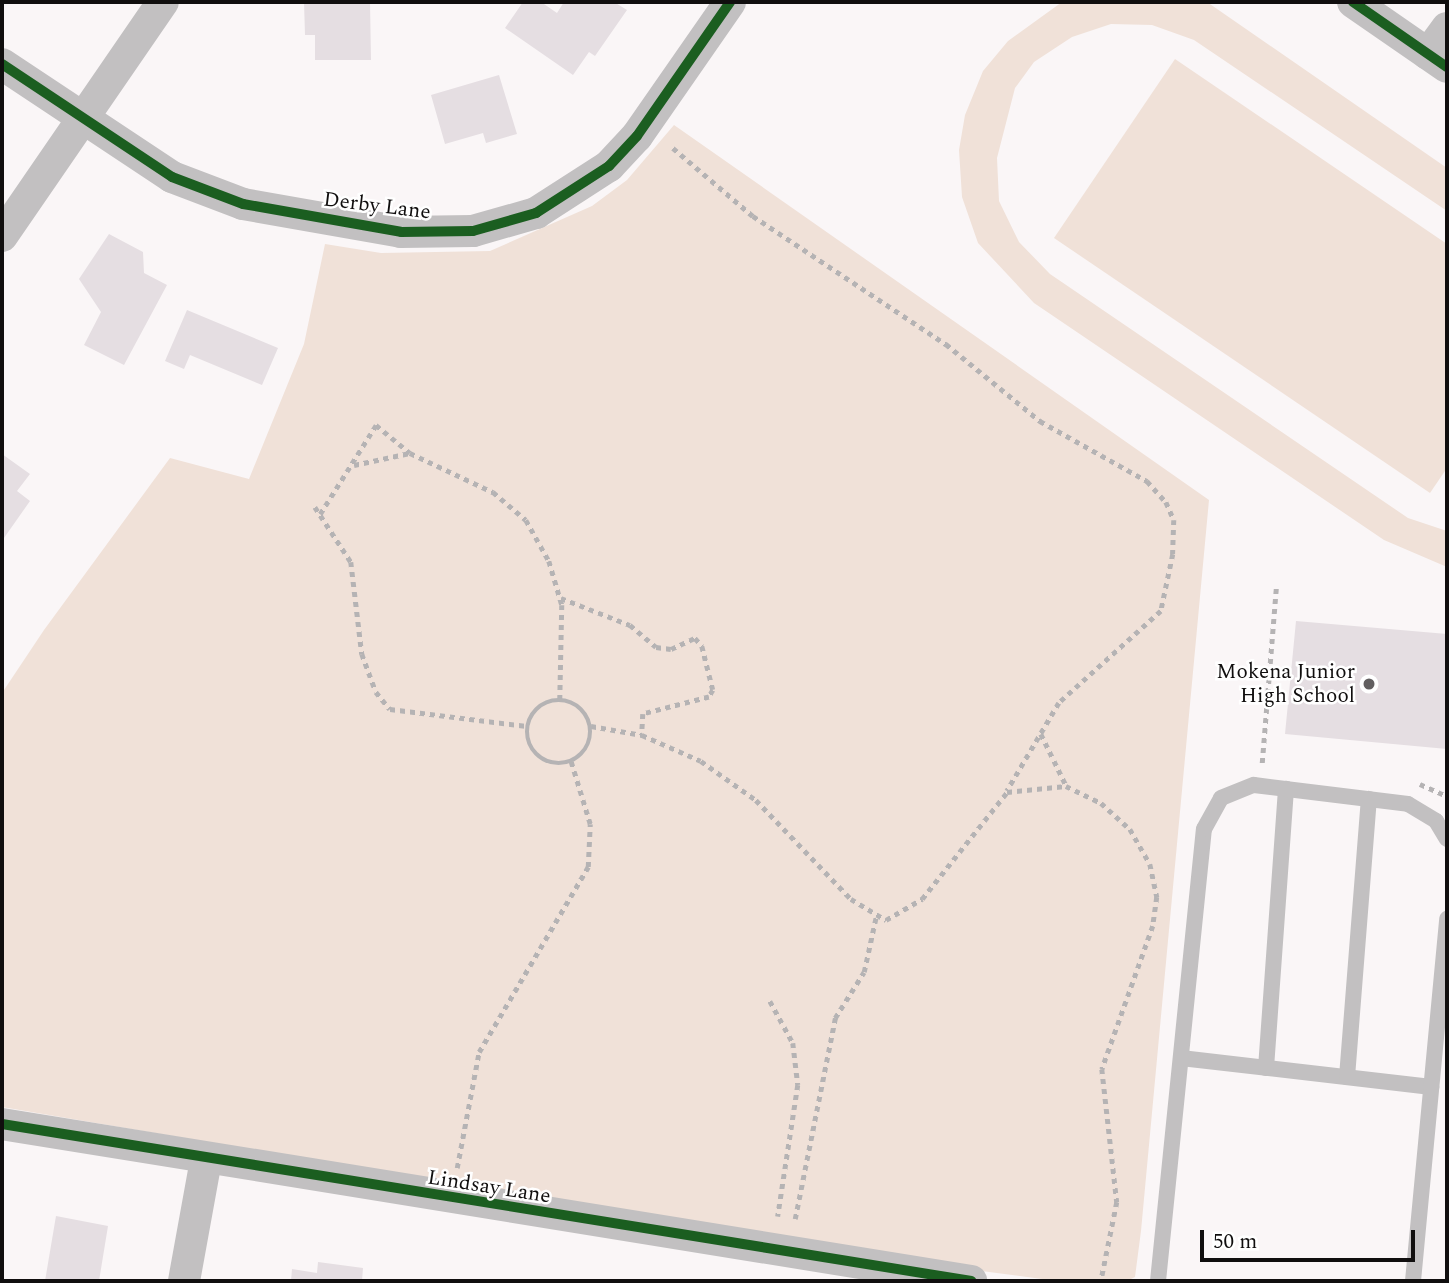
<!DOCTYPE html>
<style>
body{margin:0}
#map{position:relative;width:1449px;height:1283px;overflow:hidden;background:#faf6f7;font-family:Spectral,serif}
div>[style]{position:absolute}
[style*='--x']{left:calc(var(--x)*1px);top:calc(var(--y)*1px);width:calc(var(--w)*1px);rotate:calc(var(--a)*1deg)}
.green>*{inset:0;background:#f0e1d8}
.building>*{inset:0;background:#e5dee2}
.path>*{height:4.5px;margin-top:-2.25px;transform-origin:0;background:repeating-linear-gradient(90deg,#b5b3b4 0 5px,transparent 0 10px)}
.path>.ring{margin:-2.25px;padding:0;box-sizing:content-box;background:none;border:4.5px solid #b5b3b4;border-radius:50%}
.lane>*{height:16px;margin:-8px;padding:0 8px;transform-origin:8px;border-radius:8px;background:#c2c0c1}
.street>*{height:32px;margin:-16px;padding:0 16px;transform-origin:16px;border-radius:16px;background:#c2c0c1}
.cycleway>*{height:10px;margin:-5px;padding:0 5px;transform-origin:5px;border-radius:5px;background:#1b5e20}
.dots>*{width:19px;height:19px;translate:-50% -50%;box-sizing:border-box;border:4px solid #fff;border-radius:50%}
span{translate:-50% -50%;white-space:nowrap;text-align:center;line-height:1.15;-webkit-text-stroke:5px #fff;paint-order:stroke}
.street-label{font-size:21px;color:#100e0e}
.poi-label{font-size:21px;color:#100e0e}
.right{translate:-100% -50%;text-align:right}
.frame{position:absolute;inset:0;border:4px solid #100e0e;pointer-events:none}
.scale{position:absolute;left:1200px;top:1230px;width:215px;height:32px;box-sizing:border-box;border:4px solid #100e0e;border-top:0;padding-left:9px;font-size:21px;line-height:24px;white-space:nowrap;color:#100e0e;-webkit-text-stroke:5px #fff;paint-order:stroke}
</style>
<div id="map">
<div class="green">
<i style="clip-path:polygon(1062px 2px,1207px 2px,1447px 168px,1447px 211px,1194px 40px,1152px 25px,1111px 24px,1072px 37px,1034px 62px,1015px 88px,997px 158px,999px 201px,1019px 242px,1050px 274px,1408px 518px,1447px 531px,1447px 567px,1384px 540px,1034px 303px,978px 243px,962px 197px,959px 150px,965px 115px,983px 71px,1008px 41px)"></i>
<i style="clip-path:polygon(1175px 59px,1447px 244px,1447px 468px,1430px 493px,1054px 238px)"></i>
<i style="clip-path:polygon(674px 125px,1209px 500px,1141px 1231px,1135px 1277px,1127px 1281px,1057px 1281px,913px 1262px,2px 1107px,2px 693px,44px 630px,170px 458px,249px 479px,304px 344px,325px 244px,381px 253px,490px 251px,592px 206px,627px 180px)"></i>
</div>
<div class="building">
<i style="clip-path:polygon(304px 2px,370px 2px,371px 60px,315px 60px,315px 35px,305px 35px)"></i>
<i style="clip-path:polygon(523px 2px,541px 2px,557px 13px,564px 2px,614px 2px,627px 10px,595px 56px,589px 52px,573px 75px,505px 28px)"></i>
<i style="clip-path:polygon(499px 75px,517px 134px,486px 143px,483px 133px,445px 144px,431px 95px)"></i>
<i style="clip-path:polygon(109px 234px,143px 252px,144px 273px,167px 285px,124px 365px,84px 345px,101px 312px,79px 279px)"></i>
<i style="clip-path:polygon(187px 310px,278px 348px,262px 385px,190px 355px,184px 369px,165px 361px)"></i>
<i style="clip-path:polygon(2px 454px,30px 474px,17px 491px,30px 501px,4px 538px)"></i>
<i style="clip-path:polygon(1296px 621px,1447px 634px,1447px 749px,1285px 734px)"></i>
<i style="clip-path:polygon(56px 1216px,108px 1226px,99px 1281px,45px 1281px)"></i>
<i style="clip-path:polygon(318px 1262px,363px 1268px,362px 1281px,291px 1281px,292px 1269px,317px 1273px)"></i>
</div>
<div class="path">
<i style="--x:673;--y:148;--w:105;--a:40.4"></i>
<i style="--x:753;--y:216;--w:232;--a:33.6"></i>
<i style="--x:946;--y:344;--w:122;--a:39.3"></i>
<i style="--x:1040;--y:421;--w:123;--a:29.3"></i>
<i style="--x:1147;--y:481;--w:28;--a:48"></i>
<i style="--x:1166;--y:502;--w:20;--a:66"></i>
<i style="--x:1174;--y:520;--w:34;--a:92"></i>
<i style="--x:1173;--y:554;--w:58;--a:101.9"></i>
<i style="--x:1161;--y:611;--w:137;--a:138"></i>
<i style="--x:1059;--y:703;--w:102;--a:120.6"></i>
<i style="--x:354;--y:465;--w:57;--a:-12.1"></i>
<i style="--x:315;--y:507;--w:66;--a:56.8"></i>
<i style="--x:351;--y:562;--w:93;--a:83.2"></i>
<i style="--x:362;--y:654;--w:40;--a:69.8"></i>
<i style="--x:376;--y:692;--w:22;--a:51"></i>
<i style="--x:390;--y:709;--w:138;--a:7.1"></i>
<i style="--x:320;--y:514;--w:105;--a:-57.8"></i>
<i style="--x:376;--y:425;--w:44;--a:39.5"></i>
<i style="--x:410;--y:453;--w:92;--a:25.2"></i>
<i style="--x:493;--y:492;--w:43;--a:40.3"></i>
<i style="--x:526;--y:520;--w:47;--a:60.7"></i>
<i style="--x:549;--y:561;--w:46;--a:73.5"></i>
<i style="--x:562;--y:605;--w:95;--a:91.2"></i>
<i style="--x:561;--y:598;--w:74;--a:21.4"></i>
<i style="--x:630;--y:625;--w:34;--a:40"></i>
<i style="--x:656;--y:647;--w:15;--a:8"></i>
<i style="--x:671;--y:649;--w:26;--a:-25"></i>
<i style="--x:695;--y:638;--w:11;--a:49"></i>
<i style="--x:702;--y:646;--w:45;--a:76"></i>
<i style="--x:713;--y:690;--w:8;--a:120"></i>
<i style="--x:709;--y:697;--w:68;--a:165.6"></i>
<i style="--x:643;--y:714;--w:21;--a:93"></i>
<i class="ring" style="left:527px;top:700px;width:59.5px;height:59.5px"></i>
<i style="--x:591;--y:726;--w:52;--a:10"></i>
<i style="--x:642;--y:735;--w:64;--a:23.8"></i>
<i style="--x:701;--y:761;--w:67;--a:35.3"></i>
<i style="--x:756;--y:800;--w:137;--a:46.2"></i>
<i style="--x:851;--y:899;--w:41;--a:31"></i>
<i style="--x:886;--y:920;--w:42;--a:-30.3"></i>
<i style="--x:922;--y:899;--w:137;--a:-51.5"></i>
<i style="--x:1007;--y:792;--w:59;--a:-5.8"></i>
<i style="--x:1066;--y:786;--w:39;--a:26"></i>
<i style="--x:1101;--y:803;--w:39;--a:42"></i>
<i style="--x:1130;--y:829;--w:40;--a:60.3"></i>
<i style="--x:1150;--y:864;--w:34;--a:78"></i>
<i style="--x:1157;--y:897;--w:29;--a:98"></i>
<i style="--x:1153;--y:926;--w:152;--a:109.6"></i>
<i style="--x:1102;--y:1069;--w:134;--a:83.6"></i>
<i style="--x:1117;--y:1202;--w:81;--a:101.4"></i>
<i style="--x:1041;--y:734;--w:57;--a:63.9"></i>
<i style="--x:1262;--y:763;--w:175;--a:-85.4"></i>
<i style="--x:1420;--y:784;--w:30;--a:24"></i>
<i style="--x:770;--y:1001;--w:48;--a:61.3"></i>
<i style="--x:793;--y:1043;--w:42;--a:83.2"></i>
<i style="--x:798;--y:1085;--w:133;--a:98.7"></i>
<i style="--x:457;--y:1168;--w:118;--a:-79.3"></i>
<i style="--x:479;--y:1052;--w:215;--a:-59.5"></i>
<i style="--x:588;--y:867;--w:43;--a:-87.3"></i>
<i style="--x:590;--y:824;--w:65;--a:-107"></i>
<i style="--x:795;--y:1219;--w:205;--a:-78.7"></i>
<i style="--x:835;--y:1018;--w:54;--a:-57.8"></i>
<i style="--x:864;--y:972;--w:56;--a:-77.7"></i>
</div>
<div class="lane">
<i style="--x:1181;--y:1058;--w:252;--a:6.6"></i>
<i style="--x:1266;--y:1068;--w:280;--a:-85.9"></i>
<i style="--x:1347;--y:1077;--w:279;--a:-85.5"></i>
<i style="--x:1158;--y:1281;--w:454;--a:-84.2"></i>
<i style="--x:1204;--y:829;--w:35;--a:-61"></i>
<i style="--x:1221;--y:798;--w:35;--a:-22"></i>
<i style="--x:1254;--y:785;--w:155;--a:7"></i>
<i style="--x:1408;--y:804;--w:33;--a:31"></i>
<i style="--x:1436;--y:821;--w:21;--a:59"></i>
<i style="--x:1413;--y:1281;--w:364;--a:-84.6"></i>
</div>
<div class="street">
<i style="--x:1353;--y:2;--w:114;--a:34.7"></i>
<i style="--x:1428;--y:54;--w:32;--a:-54"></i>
<i style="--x:2;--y:64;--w:204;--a:33.6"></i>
<i style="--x:172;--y:177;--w:76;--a:20.8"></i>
<i style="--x:243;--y:204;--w:160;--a:10"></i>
<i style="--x:401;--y:232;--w:72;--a:-0.8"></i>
<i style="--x:473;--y:231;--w:66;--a:-15.9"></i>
<i style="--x:536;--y:213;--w:87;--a:-32.8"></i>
<i style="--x:609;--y:166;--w:41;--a:-47"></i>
<i style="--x:637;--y:136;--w:163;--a:-55.2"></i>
<i style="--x:2;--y:236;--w:284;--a:-55.5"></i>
<i style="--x:2;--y:1124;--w:982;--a:9.2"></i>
<i style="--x:184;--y:1281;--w:123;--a:-79.7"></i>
</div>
<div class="cycleway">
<i style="--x:1353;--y:2;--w:114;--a:34.7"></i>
<i style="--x:2;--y:64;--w:204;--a:33.6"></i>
<i style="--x:172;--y:177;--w:76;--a:20.8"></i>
<i style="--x:243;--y:204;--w:160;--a:10"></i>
<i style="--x:401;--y:232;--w:72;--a:-0.8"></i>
<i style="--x:473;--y:231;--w:66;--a:-15.9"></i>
<i style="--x:536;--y:213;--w:87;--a:-32.8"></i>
<i style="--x:609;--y:166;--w:41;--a:-47"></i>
<i style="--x:637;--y:136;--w:163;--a:-55.2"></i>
<i style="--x:2;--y:1124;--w:982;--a:9.2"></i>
</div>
<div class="dots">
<i style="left:1369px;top:684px;background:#625f60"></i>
</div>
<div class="street-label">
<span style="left:377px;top:206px;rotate:7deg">Derby Lane</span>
<span style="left:489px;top:1187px;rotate:9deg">Lindsay Lane</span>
</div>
<div class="poi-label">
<span class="right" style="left:1355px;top:684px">Mokena Junior<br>High School</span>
</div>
<div class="frame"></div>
<div class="scale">50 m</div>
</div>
